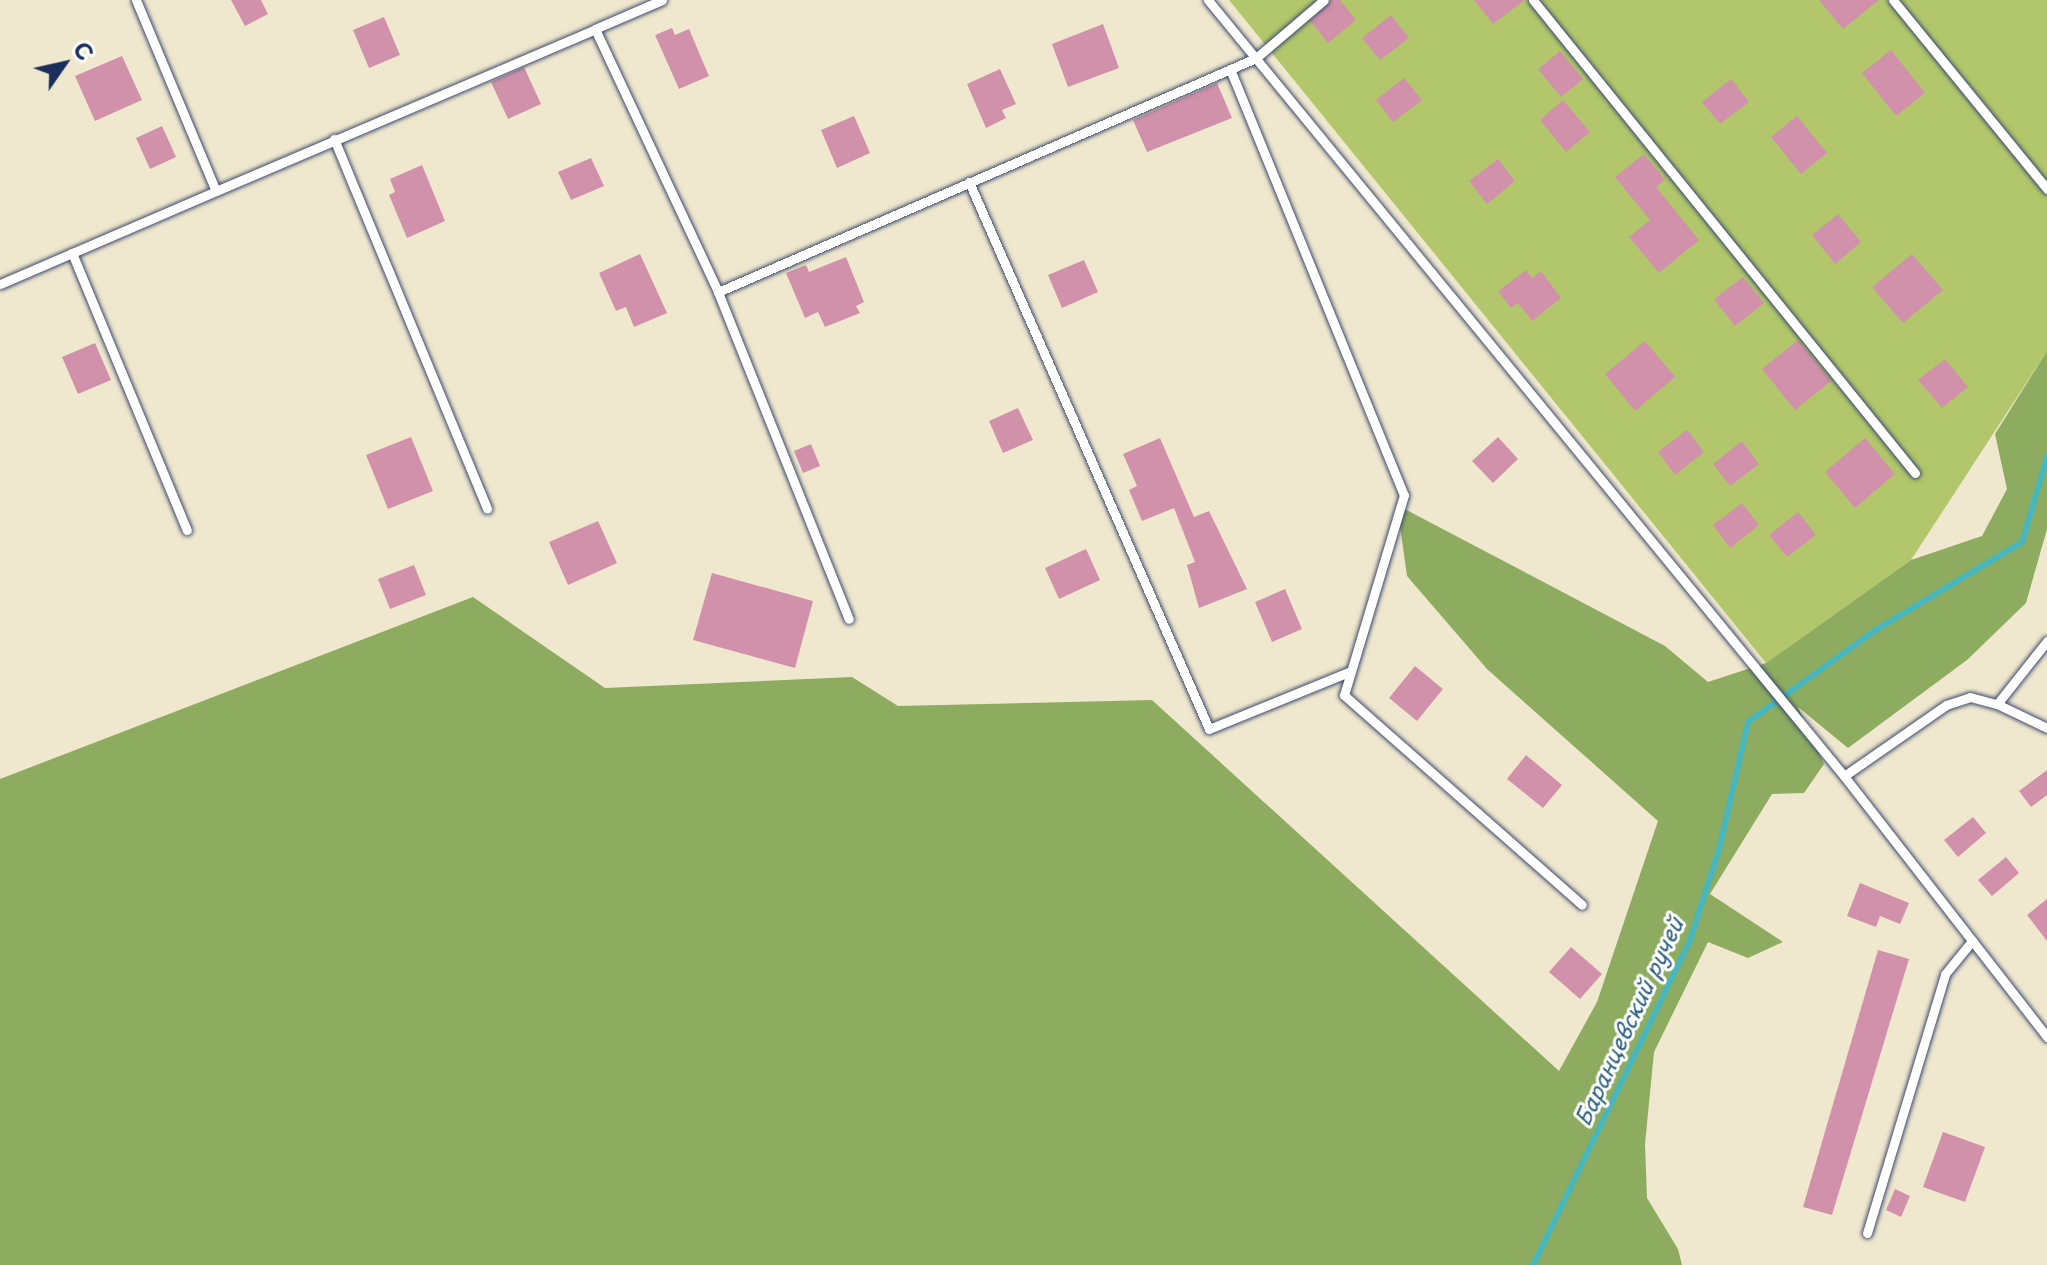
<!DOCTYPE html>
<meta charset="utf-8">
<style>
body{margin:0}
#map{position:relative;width:2047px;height:1265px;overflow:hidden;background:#f0e8ce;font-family:"Playpen Sans",sans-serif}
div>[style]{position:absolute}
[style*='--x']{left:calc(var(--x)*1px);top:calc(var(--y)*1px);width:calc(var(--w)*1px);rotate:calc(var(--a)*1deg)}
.green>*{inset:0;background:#b2c76b}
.forest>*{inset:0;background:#8dac5f}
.stream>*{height:6px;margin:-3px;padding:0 3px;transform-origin:3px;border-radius:3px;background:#48b7bd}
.building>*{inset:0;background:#d291ab}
.roads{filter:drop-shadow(0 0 2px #3b4b6f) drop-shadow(0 0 2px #3b4b6f)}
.lane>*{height:9px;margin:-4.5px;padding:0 4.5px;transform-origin:4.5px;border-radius:4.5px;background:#fff}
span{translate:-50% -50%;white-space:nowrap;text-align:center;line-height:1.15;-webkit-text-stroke:6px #fff;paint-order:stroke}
.water-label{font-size:22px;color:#2b5f7f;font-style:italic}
.north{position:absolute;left:24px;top:24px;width:80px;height:80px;-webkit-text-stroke:6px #fff;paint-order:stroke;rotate:56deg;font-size:22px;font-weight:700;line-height:32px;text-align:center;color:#1b2f5e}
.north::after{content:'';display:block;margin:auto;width:28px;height:36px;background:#1b2f5e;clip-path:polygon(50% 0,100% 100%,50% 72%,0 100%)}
</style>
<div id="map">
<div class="green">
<i style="clip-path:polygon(1229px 0,2047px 0,2047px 351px,1911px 560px,1766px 663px)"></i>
</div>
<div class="forest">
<i style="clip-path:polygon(2047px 351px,2047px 529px,2026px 603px,1967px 660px,1848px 748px,1798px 707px,1824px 764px,1804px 793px,1772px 794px,1710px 894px,1783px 942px,1748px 958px,1708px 942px,1654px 1052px,1645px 1144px,1647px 1198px,1678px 1249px,1682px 1265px,0 1265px,0 779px,473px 597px,605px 688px,852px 677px,898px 706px,1152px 700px,1559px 1071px,1597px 1002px,1658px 821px,1487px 669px,1407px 576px,1397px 505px,1665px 646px,1708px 682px,1766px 663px,1911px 560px,1982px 536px,2007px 489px,1995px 434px)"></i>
</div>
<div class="stream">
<i style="--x:1533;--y:1265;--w:361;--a:-64.2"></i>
<i style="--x:1690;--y:940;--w:96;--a:-72.3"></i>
<i style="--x:1719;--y:849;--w:130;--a:-77.1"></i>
<i style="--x:1748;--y:722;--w:155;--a:-35.8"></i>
<i style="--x:1874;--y:631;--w:173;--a:-31"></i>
<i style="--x:2022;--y:542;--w:89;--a:-73.6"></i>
</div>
<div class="building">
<i style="clip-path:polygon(231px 0,261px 0,268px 14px,245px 26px)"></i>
<i style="clip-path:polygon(1331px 0,1340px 0,1356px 20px,1328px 43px,1310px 21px)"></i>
<i style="clip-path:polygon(1474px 0,1525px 0,1493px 24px)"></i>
<i style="clip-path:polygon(1819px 0,1879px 0,1843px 29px)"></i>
<i style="clip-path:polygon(1391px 15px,1409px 38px,1380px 60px,1362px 38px)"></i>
<i style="clip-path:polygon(384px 17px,400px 55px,369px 68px,353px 30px)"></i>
<i style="clip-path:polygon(1103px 24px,1119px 68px,1068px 87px,1052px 44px)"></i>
<i style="clip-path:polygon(672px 28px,675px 35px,689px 29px,709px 76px,679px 89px,655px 35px)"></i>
<i style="clip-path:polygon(1891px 50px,1925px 93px,1896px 116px,1862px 73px)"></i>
<i style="clip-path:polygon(1560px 51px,1583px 79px,1561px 97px,1538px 69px)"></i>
<i style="clip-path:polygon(122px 56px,142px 100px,95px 121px,75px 76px)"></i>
<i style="clip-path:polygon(524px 67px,541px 104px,508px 119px,491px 82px)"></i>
<i style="clip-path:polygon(1000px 69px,1016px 104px,1002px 110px,1006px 118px,986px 128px,967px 84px)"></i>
<i style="clip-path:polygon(1404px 78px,1422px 100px,1393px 122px,1376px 100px)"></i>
<i style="clip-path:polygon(1731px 79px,1749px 102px,1720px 124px,1702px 102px)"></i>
<i style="clip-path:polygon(1217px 83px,1232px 118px,1147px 152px,1133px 120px)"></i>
<i style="clip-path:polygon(1563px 100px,1590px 132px,1566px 152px,1540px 120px)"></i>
<i style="clip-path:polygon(854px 116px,870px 153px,837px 168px,821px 130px)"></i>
<i style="clip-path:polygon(1797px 116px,1827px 153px,1801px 174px,1771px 137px)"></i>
<i style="clip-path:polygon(162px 126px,176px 157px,150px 169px,136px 138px)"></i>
<i style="clip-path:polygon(1644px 154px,1665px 180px,1656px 187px,1699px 240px,1659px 273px,1629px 237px,1650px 220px,1615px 177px)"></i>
<i style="clip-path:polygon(591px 158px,604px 186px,571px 200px,558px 172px)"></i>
<i style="clip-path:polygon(1498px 159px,1515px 181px,1487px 204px,1469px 181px)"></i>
<i style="clip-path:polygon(422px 165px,445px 221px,407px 238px,389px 195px,395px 192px,390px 179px)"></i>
<i style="clip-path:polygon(1838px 214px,1861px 242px,1835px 264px,1812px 235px)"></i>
<i style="clip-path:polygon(640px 254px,667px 313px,634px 327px,626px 307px,616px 311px,599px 273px)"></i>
<i style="clip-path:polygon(1912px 254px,1943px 290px,1903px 323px,1872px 287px)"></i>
<i style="clip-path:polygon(846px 257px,864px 302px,856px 306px,860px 313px,825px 327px,818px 312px,805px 318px,786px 273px,806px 265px,809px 272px)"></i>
<i style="clip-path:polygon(1084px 260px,1098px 292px,1062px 308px,1048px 275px)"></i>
<i style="clip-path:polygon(1526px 270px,1532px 278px,1541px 271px,1561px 298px,1532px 321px,1518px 303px,1511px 308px,1498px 291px)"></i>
<i style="clip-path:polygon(1743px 277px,1764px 303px,1735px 326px,1714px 299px)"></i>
<i style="clip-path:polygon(1798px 340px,1831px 381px,1795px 410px,1762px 369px)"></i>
<i style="clip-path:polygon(1645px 341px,1675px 377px,1635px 411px,1605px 374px)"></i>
<i style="clip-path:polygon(95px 343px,111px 380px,78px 394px,62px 357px)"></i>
<i style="clip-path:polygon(1945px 359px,1968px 387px,1942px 408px,1918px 380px)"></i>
<i style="clip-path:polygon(1018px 408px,1033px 440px,1003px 453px,989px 421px)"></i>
<i style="clip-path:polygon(1687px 430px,1704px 452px,1675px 475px,1658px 452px)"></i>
<i style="clip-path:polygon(411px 437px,433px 491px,388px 509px,366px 455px)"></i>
<i style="clip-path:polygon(1498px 437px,1518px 459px,1493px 483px,1472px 461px)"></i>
<i style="clip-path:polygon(1160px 438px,1194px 517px,1209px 511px,1247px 589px,1199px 608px,1187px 565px,1195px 562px,1174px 508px,1142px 521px,1129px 490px,1137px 486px,1123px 454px)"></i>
<i style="clip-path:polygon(1865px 438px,1895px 474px,1855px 508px,1825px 472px)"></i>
<i style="clip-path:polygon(1742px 441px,1759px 464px,1730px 486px,1713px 464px)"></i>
<i style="clip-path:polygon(811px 444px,820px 466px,803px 473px,794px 451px)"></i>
<i style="clip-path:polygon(1742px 503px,1759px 525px,1730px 548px,1713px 525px)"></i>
<i style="clip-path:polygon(1798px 512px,1816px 535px,1787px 557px,1769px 535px)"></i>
<i style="clip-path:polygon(598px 521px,617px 563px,568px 585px,549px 542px)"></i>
<i style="clip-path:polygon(1086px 549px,1100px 580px,1059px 599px,1045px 568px)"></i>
<i style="clip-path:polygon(414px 565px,426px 595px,390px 609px,378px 579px)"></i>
<i style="clip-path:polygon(712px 573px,813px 601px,795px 668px,693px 640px)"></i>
<i style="clip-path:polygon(1285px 589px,1302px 629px,1272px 642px,1255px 602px)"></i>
<i style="clip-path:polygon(1415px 666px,1443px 689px,1417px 721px,1389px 698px)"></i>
<i style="clip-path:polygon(1526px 755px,1562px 785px,1543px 808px,1507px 779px)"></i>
<i style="clip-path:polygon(2047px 770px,2047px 795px,2031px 807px,2019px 791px)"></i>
<i style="clip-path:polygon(1973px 817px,1986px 833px,1958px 857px,1944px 840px)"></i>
<i style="clip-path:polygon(2006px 857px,2019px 873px,1992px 896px,1978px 880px)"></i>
<i style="clip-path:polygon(1860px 883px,1909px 903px,1900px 924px,1880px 916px,1876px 927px,1847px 916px)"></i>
<i style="clip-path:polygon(2047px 899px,2047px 941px,2027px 915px)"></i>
<i style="clip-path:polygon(1571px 947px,1602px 974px,1580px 999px,1549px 972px)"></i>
<i style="clip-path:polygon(1878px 950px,1909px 959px,1832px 1215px,1803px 1207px)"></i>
<i style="clip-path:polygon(1943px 1132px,1985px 1147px,1965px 1202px,1923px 1187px)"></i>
<i style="clip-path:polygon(1895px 1189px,1910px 1196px,1901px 1217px,1886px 1210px)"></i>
</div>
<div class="roads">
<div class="lane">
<i style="--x:136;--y:0;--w:207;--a:67.3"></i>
<i style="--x:216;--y:191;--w:412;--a:-23.1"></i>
<i style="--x:662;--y:0;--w:73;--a:156.6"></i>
<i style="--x:595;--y:29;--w:290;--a:64.9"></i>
<i style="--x:718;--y:292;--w:352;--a:68.2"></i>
<i style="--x:1208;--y:0;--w:1003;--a:50.66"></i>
<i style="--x:1844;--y:776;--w:124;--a:-34.8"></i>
<i style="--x:1946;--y:705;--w:25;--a:-18"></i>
<i style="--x:1970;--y:697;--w:28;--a:15"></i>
<i style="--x:1533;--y:0;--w:608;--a:51.08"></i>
<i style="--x:1893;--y:0;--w:244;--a:50.8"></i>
<i style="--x:1230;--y:69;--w:460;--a:67.8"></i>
<i style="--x:1404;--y:495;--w:209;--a:106.7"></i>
<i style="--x:1344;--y:695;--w:317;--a:41.4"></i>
<i style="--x:334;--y:139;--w:400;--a:67.5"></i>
<i style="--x:969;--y:182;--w:597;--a:66.31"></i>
<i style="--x:1209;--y:729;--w:153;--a:-22.2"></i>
<i style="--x:72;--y:253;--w:300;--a:67.5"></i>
<i style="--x:0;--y:284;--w:235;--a:-23.3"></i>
<i style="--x:718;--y:292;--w:587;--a:-23.51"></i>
<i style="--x:1256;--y:58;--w:89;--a:-40.5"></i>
<i style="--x:2047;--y:641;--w:80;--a:128.4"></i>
<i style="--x:1997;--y:704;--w:55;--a:25.6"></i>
<i style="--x:1844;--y:776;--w:331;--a:52.1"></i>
<i style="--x:1867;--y:1233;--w:270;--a:-73.2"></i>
<i style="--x:1945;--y:974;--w:43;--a:-50.7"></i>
</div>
</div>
<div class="water-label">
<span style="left:1628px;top:1021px;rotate:-65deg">Баранцевский ручей</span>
</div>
<div class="north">С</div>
</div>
